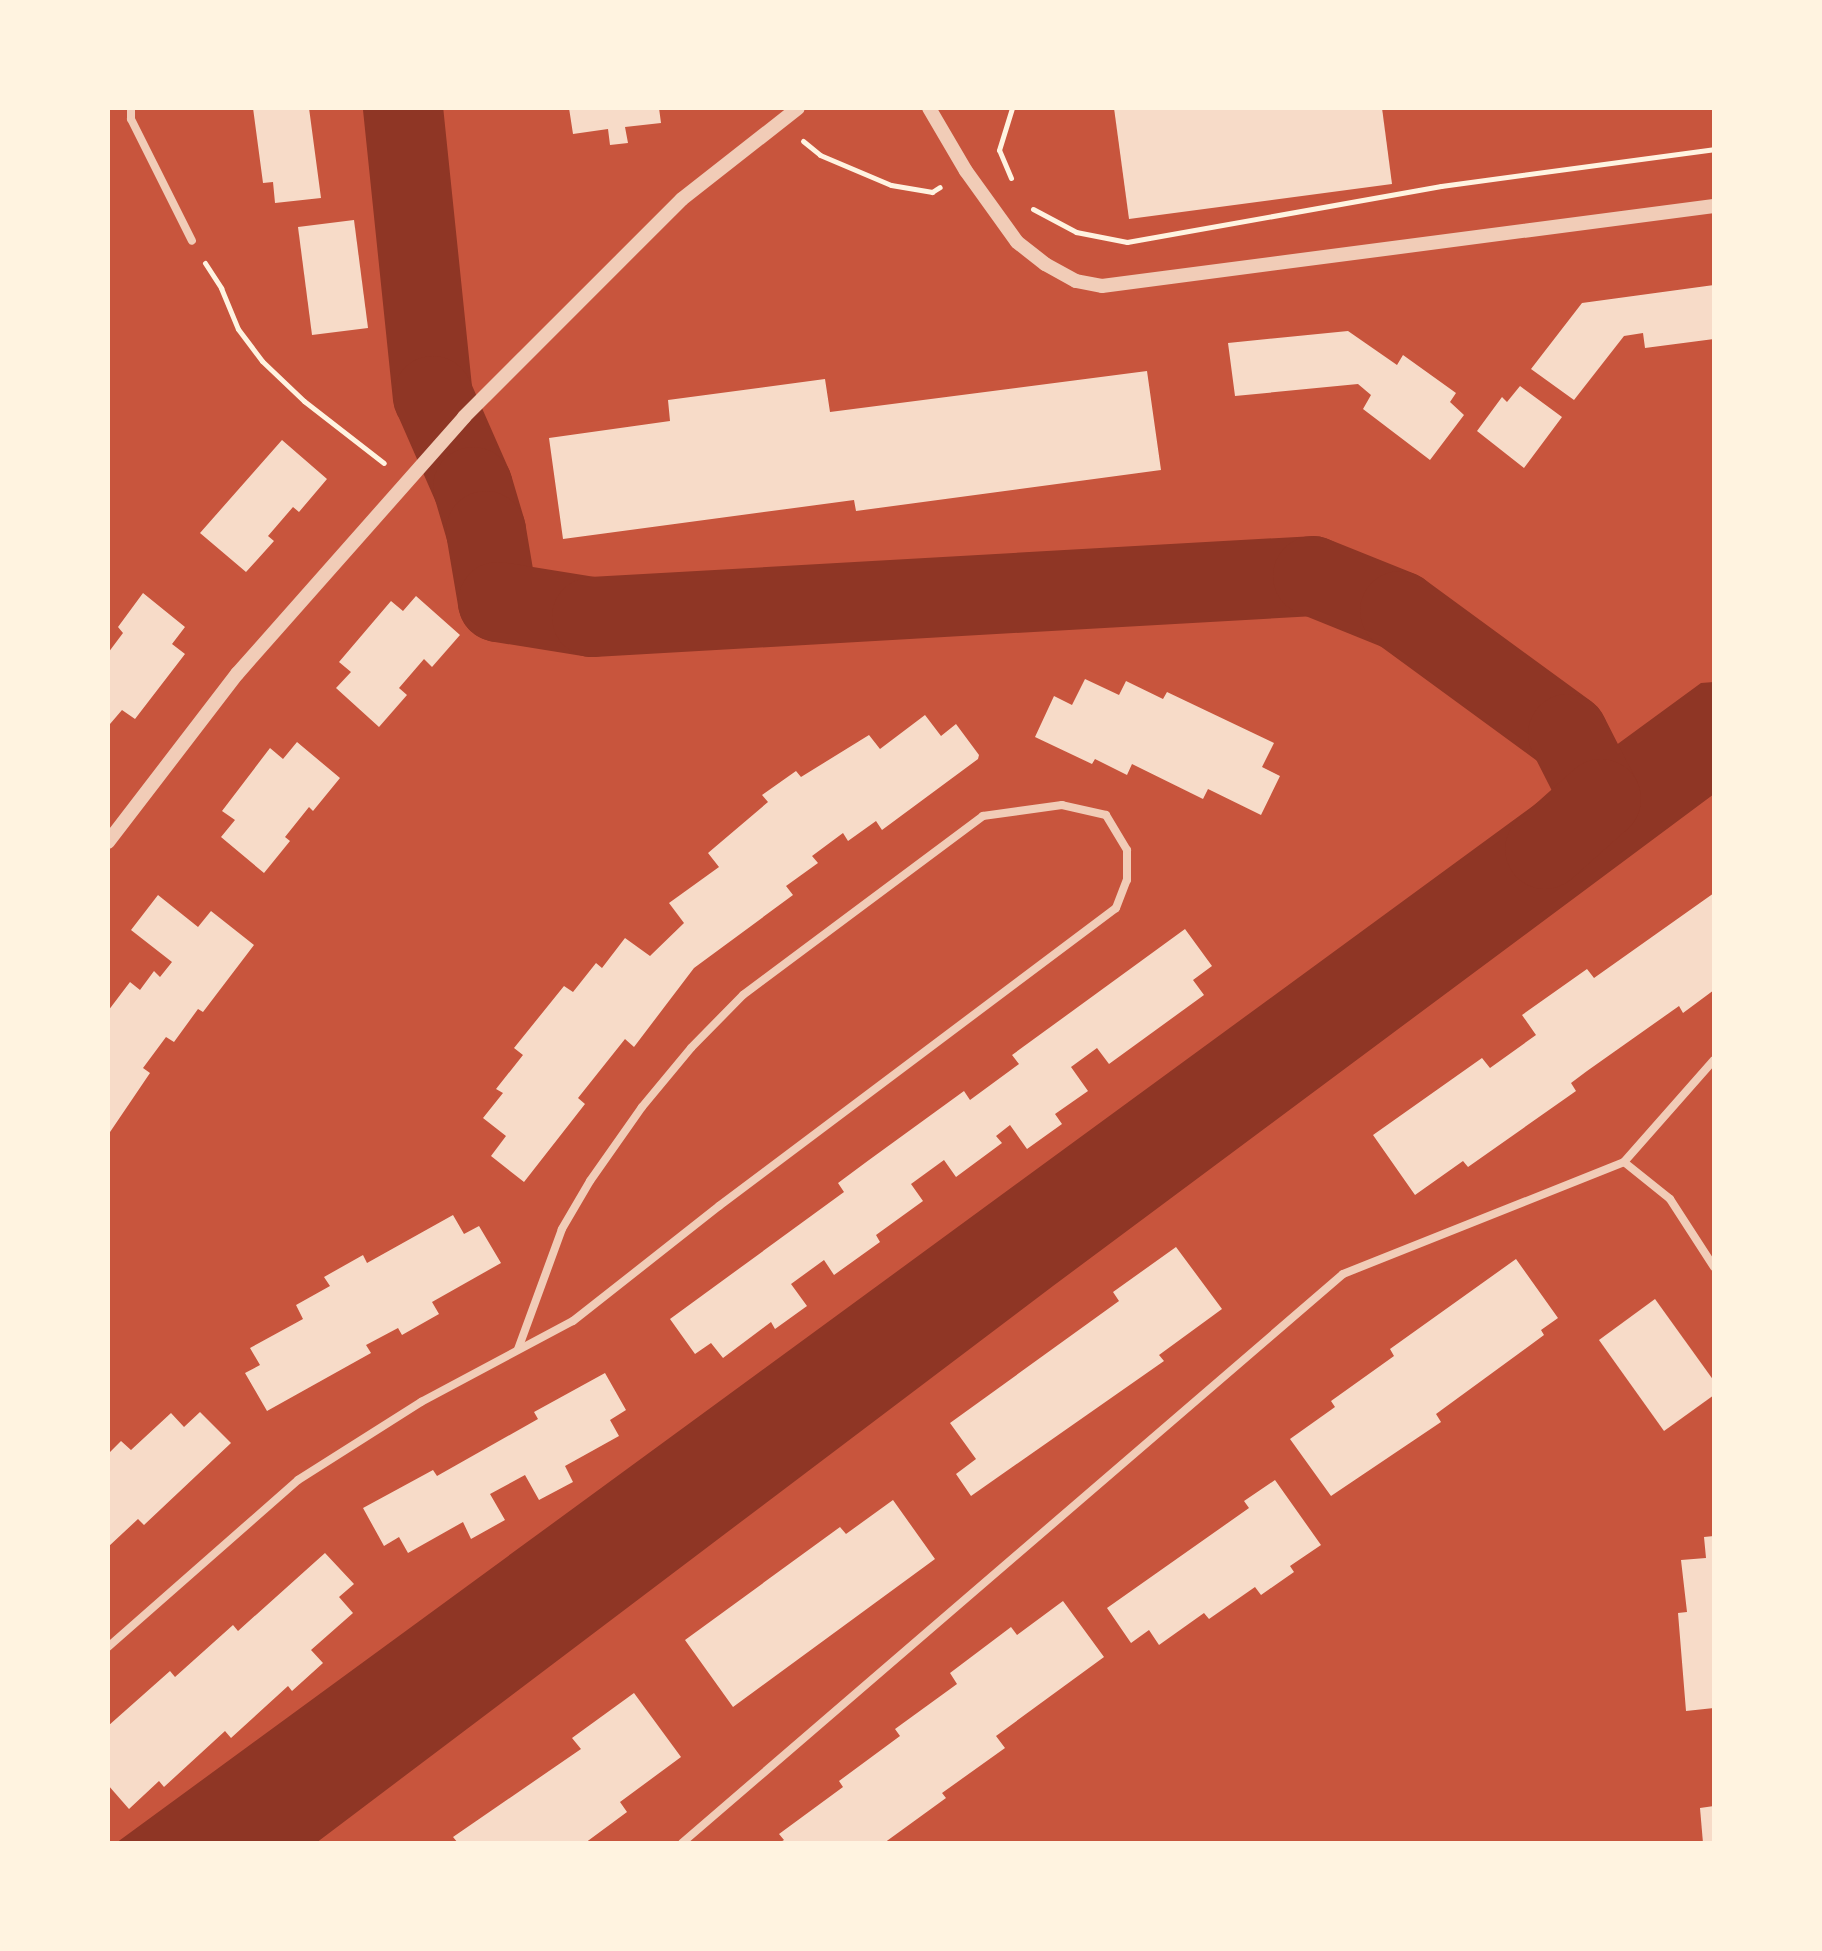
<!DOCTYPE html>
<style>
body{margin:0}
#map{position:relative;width:1822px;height:1951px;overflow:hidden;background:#c8553d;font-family:Figtree,sans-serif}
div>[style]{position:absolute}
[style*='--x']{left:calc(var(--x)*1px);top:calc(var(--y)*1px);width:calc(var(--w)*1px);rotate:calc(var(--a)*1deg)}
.water>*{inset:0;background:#8f3625}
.river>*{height:80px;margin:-40px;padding:0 40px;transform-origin:40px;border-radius:40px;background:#8f3625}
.building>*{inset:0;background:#f7dbc8}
.path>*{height:5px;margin:-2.5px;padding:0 2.5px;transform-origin:2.5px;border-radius:2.5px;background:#fff3e0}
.minor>*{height:8px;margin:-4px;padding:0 4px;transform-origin:4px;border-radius:4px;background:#f1ccb7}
.tertiary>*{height:14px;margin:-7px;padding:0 7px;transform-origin:7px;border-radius:7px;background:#f1ccb7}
span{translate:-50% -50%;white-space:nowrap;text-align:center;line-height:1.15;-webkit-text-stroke:8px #fff3e0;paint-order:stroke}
.frame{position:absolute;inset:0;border:110px solid #fff3e0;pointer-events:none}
</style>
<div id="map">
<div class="water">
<i style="clip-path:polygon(1714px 682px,1714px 794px,1053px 1286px,316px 1843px,116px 1843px,1701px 683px)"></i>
</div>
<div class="river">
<i style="--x:403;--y:108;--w:290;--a:84.1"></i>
<i style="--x:433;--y:396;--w:99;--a:66.3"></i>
<i style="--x:473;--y:487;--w:46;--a:73.5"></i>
<i style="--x:486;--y:531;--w:72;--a:80.4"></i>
<i style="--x:498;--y:602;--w:95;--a:9.1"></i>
<i style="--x:592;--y:617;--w:722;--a:-3.25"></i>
<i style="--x:1313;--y:576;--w:94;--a:21.9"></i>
<i style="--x:1400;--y:611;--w:208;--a:36.2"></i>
<i style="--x:1568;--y:734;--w:73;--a:63.1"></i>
<i style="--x:1601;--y:799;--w:75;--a:138.2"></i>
</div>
<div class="building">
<i style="clip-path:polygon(253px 108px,309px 108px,321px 198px,275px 203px,273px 182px,263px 183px)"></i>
<i style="clip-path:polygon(569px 108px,659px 108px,661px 123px,625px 127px,628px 143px,610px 145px,608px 129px,573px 134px)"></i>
<i style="clip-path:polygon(1114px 108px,1382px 108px,1392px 184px,1129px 219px)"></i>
<i style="clip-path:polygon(354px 220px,368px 328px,312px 335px,298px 227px)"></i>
<i style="clip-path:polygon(1714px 285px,1714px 339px,1645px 348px,1643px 333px,1624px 336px,1574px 400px,1531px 369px,1582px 303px)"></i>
<i style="clip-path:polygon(1348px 331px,1397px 365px,1403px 355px,1456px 393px,1450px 402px,1464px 415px,1430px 460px,1363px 409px,1371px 395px,1358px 384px,1235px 396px,1228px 343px)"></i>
<i style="clip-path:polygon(1147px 371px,1161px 470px,856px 511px,854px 500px,563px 539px,549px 438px,670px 421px,668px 400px,825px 379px,830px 412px)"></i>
<i style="clip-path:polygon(1520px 386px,1562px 417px,1524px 468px,1477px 431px,1502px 397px,1507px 402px)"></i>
<i style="clip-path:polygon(282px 440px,327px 479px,299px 512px,293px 507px,268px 536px,274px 541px,246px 572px,200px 533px)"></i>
<i style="clip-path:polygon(143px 593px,185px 627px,172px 644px,185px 654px,135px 719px,122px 710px,110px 724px,108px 653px,123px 633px,118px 627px)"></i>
<i style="clip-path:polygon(416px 596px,460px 635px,432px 667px,424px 659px,399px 688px,407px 695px,379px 727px,336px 688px,351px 672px,339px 662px,391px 601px,403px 611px)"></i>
<i style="clip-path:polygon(1085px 679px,1119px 695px,1126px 681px,1163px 699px,1167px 692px,1274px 743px,1262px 767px,1280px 776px,1261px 815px,1208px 789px,1203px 799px,1132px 764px,1127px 775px,1095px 759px,1092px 764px,1035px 737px,1054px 696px,1072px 705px)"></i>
<i style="clip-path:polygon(925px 715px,941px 736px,956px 724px,979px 755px,978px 759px,882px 830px,876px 821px,848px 841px,843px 833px,812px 856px,818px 863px,786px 886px,793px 895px,694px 968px,634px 1047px,625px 1039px,578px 1098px,585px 1104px,524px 1182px,491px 1156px,506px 1136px,483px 1118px,503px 1093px,496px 1089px,523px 1055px,514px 1048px,564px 986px,573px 992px,596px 963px,602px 968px,625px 938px,650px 956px,684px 923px,669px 903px,719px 867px,708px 853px,768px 802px,762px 795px,796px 771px,801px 777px,869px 735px,880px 749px)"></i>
<i style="clip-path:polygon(297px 742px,340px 778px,313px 811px,309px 807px,285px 837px,290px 841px,264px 873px,221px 837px,235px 820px,222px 811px,270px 748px,283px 759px)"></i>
<i style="clip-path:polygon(1714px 893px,1714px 990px,1683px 1013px,1679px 1006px,1587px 1071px,1571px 1083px,1576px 1091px,1468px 1167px,1463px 1161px,1415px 1195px,1373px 1135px,1482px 1058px,1490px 1068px,1536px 1035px,1522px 1015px,1587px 969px,1594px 978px)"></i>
<i style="clip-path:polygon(158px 895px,198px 927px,211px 911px,254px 945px,203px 1012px,198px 1009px,174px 1042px,166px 1037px,143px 1068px,150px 1073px,108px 1135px,108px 1011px,130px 982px,140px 990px,154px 971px,160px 977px,172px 962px,131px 930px)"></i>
<i style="clip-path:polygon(1185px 929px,1212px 966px,1193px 980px,1204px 995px,1109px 1064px,1097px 1048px,1071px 1067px,1088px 1091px,1055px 1114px,1062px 1124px,1027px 1149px,1010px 1125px,996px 1136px,1002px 1143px,956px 1177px,944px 1160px,911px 1184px,923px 1201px,876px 1235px,880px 1242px,834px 1275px,824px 1260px,791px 1284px,807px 1306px,775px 1329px,771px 1322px,723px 1358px,711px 1343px,695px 1354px,670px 1319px,844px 1192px,838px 1183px,869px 1160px,964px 1091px,970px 1100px,1019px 1064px,1012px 1055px)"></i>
<i style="clip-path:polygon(453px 1215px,464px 1234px,479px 1226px,501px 1263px,432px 1302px,439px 1314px,402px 1335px,398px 1328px,366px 1345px,371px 1353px,267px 1411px,245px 1373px,260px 1365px,250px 1348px,303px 1319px,296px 1305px,330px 1286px,324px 1277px,363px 1255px,367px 1263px)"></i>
<i style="clip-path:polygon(1176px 1247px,1222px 1309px,1159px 1355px,1164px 1361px,971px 1496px,956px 1474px,976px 1459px,950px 1423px,1119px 1301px,1113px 1292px)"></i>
<i style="clip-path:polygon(1516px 1259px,1558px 1318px,1541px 1330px,1544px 1335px,1436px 1414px,1441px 1422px,1331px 1496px,1290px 1439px,1335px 1407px,1331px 1401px,1394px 1356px,1390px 1349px)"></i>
<i style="clip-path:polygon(1655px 1299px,1714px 1381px,1714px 1395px,1664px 1431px,1599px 1340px)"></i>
<i style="clip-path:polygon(605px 1373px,626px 1410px,610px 1420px,619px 1436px,565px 1466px,573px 1482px,539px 1500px,525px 1475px,490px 1494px,505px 1520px,471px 1539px,463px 1522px,408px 1553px,399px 1537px,384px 1546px,363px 1508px,433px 1470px,437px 1476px,538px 1419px,534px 1412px)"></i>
<i style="clip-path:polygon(200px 1412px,231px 1443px,144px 1525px,138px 1519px,108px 1547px,108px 1454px,121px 1441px,131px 1450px,171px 1413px,184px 1427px)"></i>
<i style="clip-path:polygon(1275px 1480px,1321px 1545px,1290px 1566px,1294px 1572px,1261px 1595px,1255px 1587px,1209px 1619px,1204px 1613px,1159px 1645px,1149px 1630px,1131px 1643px,1107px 1608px,1249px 1508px,1244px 1501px)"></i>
<i style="clip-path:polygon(893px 1500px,935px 1559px,733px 1707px,685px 1640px,840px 1527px,846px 1534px)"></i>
<i style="clip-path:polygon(1714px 1536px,1714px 1708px,1686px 1711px,1678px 1613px,1687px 1612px,1681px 1560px,1706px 1558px,1704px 1537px)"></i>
<i style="clip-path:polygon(325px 1553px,354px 1584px,339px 1597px,353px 1613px,311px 1650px,323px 1663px,292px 1691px,288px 1686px,231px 1738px,225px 1731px,164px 1787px,159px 1781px,129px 1809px,108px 1785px,108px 1726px,170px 1671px,175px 1677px,233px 1625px,238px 1631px)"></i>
<i style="clip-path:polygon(1063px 1601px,1104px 1657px,996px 1736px,1005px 1748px,942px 1793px,946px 1798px,884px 1843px,779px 1843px,784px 1840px,779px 1834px,843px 1787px,839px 1781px,900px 1736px,895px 1729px,957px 1684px,950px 1673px,1011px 1627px,1017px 1635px)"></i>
<i style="clip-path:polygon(634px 1693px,681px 1757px,620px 1802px,627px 1812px,585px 1843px,458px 1843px,453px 1837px,581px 1749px,572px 1738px)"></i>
<i style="clip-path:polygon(1714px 1806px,1714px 1843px,1703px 1843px,1700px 1808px)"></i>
</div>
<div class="path">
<i style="--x:803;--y:141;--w:22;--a:39"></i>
<i style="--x:820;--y:155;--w:77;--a:22.9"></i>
<i style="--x:891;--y:185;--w:42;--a:9.7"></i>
<i style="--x:932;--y:192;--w:9;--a:-32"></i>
<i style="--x:1011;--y:178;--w:30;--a:-113"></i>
<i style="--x:999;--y:150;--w:44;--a:-72.8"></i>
<i style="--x:1033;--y:209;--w:49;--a:28.1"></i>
<i style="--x:1076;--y:232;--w:52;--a:11.1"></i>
<i style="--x:1127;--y:242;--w:319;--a:-10.1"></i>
<i style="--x:1441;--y:186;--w:275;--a:-7.7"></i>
<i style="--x:205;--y:263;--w:30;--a:57"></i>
<i style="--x:221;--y:288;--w:44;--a:67.5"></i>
<i style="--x:238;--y:329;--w:40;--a:53"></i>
<i style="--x:262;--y:361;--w:58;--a:43.6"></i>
<i style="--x:304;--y:401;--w:101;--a:37.8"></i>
</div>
<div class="minor">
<i style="--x:131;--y:108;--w:11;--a:90"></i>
<i style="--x:131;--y:119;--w:136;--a:63.4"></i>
<i style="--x:1624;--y:1162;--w:59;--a:38.8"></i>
<i style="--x:1670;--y:1199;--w:81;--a:57.1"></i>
<i style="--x:108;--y:1647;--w:253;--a:-41.3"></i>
<i style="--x:298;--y:1480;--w:146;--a:-32.4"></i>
<i style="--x:421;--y:1402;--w:172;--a:-28.1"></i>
<i style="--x:573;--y:1321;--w:186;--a:-38.2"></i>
<i style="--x:719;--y:1206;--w:496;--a:-36.9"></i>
<i style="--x:1116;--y:908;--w:30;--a:-69"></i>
<i style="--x:1127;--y:880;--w:30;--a:-90"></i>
<i style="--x:1127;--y:850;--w:41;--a:-121"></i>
<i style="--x:1106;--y:815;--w:45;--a:-167.2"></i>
<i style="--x:1062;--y:805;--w:80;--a:172.1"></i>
<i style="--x:983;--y:816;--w:299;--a:143.3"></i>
<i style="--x:743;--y:995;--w:74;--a:134.5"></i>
<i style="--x:691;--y:1048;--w:77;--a:129.7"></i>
<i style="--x:642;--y:1107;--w:90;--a:125.1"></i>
<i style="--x:590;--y:1181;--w:56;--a:120.3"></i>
<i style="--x:562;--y:1229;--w:128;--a:110.1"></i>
<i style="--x:682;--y:1843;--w:872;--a:-40.72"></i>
<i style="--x:1343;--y:1274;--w:302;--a:-21.7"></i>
<i style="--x:1624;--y:1162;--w:136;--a:-48.6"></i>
</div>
<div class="tertiary">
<i style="--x:929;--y:108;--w:73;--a:59.6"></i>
<i style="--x:966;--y:171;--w:87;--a:54.3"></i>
<i style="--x:1017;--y:242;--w:36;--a:38"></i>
<i style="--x:1045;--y:264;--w:35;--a:29"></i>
<i style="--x:1076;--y:281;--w:26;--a:11"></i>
<i style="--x:1102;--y:286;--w:617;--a:-7.45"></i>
<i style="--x:108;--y:842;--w:212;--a:-52.5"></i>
<i style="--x:237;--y:674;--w:343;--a:-48.5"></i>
<i style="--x:464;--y:417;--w:308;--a:-45"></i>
<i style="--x:682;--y:199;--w:147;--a:-38.1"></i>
</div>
<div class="frame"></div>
</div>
